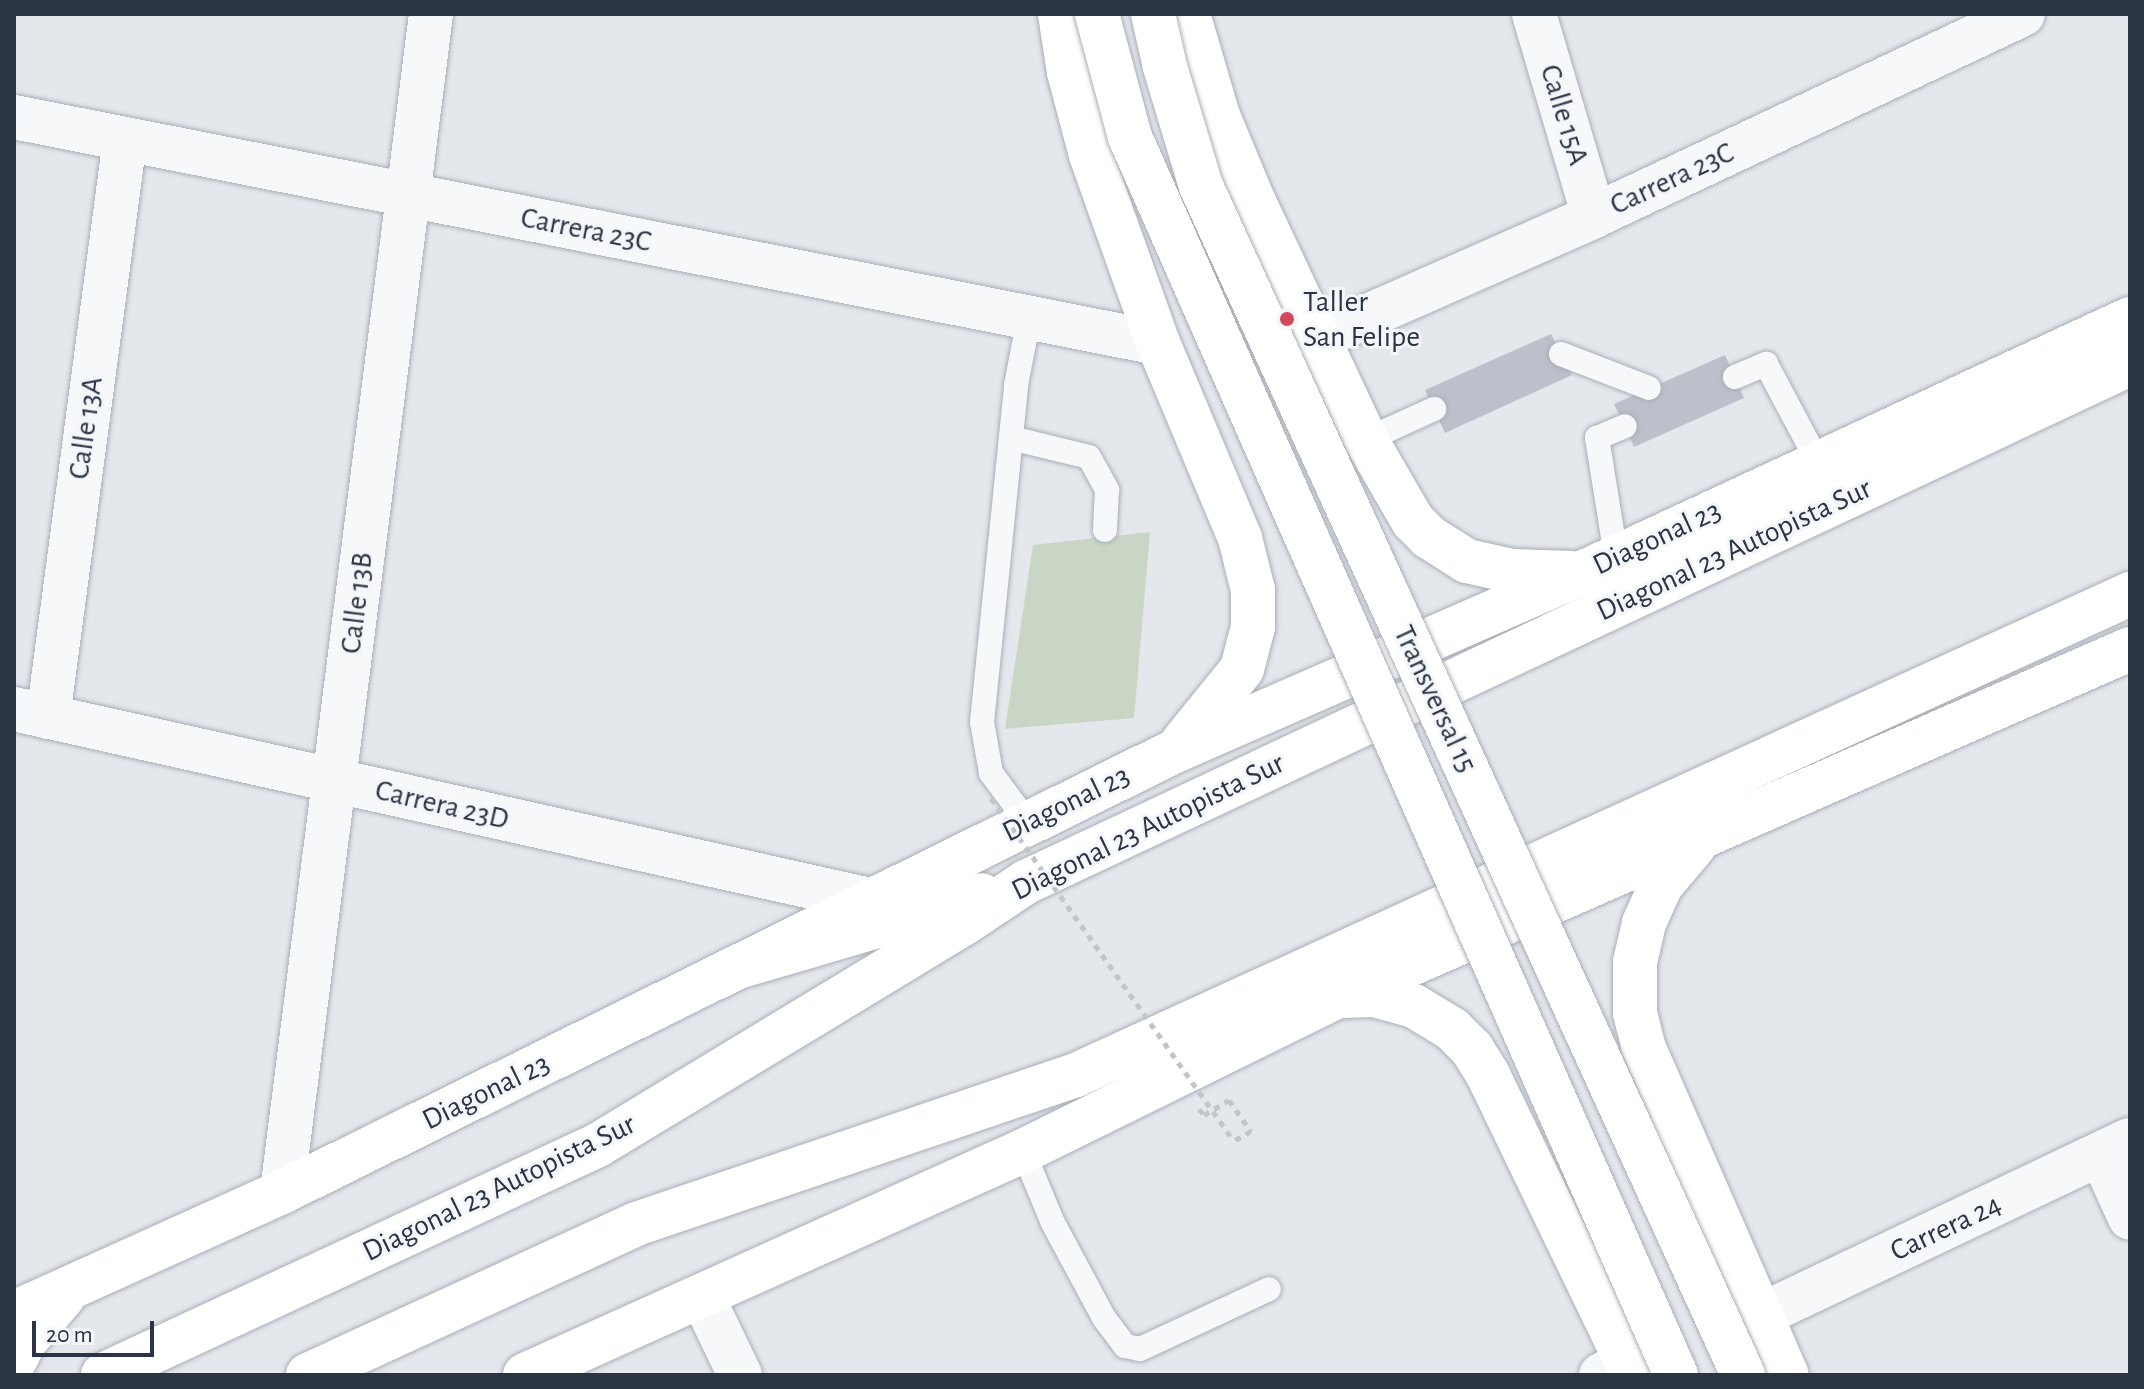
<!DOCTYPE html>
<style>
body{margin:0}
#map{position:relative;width:2144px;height:1389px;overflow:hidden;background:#e4e7ec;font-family:"Alegreya Sans",sans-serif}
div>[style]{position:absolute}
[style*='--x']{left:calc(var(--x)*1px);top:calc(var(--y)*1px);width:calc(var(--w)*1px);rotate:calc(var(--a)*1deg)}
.green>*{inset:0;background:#c9d6c5}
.building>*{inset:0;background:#bbc0ca}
.path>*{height:5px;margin-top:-2.5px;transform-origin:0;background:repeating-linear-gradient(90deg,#c2c5cb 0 6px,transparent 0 12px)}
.roads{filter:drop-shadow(0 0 2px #a9aeb7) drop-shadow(0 0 2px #a9aeb7)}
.lane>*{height:24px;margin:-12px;padding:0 12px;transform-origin:12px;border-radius:12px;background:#f7f8fa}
.street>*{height:44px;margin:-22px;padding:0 22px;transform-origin:22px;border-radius:22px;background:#f7f8fa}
.secondary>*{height:44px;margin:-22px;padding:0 22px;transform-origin:22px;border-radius:22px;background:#fff}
.primary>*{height:44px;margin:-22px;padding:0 22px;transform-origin:22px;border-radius:22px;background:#fff}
.path-bridge>*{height:5px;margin-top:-2.5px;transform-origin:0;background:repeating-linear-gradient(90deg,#c2c5cb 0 6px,transparent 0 12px)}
.bridges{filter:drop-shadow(0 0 2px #a9aeb7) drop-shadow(0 0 2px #a9aeb7)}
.secondary-bridge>*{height:44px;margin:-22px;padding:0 22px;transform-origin:22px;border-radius:22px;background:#fff}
.dots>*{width:22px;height:22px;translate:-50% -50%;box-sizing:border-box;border:4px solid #f4f6f9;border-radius:50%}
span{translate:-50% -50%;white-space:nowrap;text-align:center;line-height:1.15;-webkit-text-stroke:6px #f4f6f9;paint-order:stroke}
.street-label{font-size:30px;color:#2b3445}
.poi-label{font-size:30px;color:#2b3445}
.left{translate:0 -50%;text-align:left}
.frame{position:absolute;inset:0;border:16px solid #2b3445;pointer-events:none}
.scale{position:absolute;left:32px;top:1321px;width:122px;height:36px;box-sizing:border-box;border:4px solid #2b3445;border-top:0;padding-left:10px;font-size:24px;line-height:28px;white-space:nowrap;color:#2b3445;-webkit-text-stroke:6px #f4f6f9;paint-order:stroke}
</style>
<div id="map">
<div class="green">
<i style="clip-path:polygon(1150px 532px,1134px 718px,1005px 729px,1033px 545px)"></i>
</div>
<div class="building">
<i style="clip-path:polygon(1551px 334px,1572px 375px,1445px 433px,1425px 390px)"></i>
<i style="clip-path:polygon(1725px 355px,1744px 398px,1634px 447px,1614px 404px)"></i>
</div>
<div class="path">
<i style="--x:1199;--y:1109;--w:8;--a:50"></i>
<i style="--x:1204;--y:1115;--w:29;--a:-31"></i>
<i style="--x:1229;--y:1100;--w:38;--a:55"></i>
<i style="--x:1251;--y:1131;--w:20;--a:150"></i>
</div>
<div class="roads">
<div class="lane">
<i style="--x:1561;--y:354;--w:94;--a:21.1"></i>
<i style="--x:1735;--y:377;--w:34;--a:-23"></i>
<i style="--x:1766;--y:364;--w:111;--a:62"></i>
<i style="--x:1011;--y:438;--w:80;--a:13.7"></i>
<i style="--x:1089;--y:457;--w:38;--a:61"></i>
<i style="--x:1107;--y:490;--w:40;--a:92.9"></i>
<i style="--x:1366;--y:440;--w:75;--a:-24.5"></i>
<i style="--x:1616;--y:556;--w:120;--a:-99.1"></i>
<i style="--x:1597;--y:438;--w:30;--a:-23"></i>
<i style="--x:1028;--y:823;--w:62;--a:-126.5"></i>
<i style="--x:991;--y:773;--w:52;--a:-100"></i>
<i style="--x:982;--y:722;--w:339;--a:-84.2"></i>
<i style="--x:1016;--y:385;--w:68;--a:-79"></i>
<i style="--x:1023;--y:1151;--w:78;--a:67.4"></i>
<i style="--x:1053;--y:1223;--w:108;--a:61.8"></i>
<i style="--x:1104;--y:1318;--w:35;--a:53"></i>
<i style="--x:1125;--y:1346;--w:15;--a:11"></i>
<i style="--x:1140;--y:1349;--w:142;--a:-24.9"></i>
</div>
<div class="street">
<i style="--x:1534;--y:14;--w:211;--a:73.5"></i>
<i style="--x:14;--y:117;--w:1166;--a:11.18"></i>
<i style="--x:1318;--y:338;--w:302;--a:-23.8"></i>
<i style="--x:1594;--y:216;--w:474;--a:-25.2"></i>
<i style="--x:14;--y:709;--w:877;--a:12.58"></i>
<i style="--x:48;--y:717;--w:583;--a:-82.41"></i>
<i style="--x:2101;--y:1154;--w:70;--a:65.6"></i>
<i style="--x:282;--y:1192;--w:1187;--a:-82.79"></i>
<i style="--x:702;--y:1296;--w:88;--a:64.3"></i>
<i style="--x:1761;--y:1315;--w:408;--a:-25.4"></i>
<i style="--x:1601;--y:1375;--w:29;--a:-27"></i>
</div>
<div class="secondary">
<i style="--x:1060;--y:14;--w:59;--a:81.2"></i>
<i style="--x:1069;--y:72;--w:86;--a:75.2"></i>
<i style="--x:1091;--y:155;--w:200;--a:70.4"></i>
<i style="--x:1158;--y:343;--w:212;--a:67.2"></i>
<i style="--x:1240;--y:538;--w:54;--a:76"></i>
<i style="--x:1253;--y:590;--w:37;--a:90"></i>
<i style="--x:1253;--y:627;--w:43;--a:104.7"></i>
<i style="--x:1242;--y:669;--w:95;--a:129"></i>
<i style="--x:1188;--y:14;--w:106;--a:73.6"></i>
<i style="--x:1218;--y:116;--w:91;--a:67.4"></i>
<i style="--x:1253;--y:200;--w:265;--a:64.8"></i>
<i style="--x:1366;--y:440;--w:94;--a:59.9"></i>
<i style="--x:1413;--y:521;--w:23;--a:45"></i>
<i style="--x:1429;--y:537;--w:45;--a:32.3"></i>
<i style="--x:1467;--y:561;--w:46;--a:12.5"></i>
<i style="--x:1512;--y:571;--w:59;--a:1.9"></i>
<i style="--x:1694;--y:846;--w:51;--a:130.2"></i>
<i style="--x:1661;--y:885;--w:42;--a:114.1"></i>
<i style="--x:1644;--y:923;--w:40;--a:103"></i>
<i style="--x:1635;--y:962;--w:51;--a:90"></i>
<i style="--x:1635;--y:1013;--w:34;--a:76"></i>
<i style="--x:1643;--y:1046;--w:359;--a:66.4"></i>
<i style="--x:1344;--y:996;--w:30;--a:-2"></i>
<i style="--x:1374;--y:995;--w:41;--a:15.4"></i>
<i style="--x:1414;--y:1006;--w:44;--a:31.2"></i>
<i style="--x:1452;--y:1029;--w:28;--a:45"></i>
<i style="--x:1472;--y:1049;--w:31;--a:58"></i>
<i style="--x:1488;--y:1075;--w:333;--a:64.2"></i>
<i style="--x:14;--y:1313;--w:294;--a:-24.3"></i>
<i style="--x:282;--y:1192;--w:996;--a:-26.28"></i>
<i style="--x:1175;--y:751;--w:444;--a:-23.6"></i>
<i style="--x:1582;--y:573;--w:604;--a:-24.87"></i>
<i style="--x:14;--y:1362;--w:22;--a:-63"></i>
<i style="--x:24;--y:1342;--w:60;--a:-49.1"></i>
<i style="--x:525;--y:1375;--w:546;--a:-24.22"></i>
<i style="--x:1023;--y:1151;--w:351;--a:-26.2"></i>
<i style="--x:1338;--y:996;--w:865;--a:-23.66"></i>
</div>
<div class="primary">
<i style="--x:738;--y:967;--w:254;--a:-16.4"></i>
<i style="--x:103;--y:1375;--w:546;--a:-24.92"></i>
<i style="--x:598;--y:1145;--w:427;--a:-31.2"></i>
<i style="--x:963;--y:924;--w:76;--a:-33.7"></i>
<i style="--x:1026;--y:882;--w:1219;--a:-25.14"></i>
<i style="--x:308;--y:1375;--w:361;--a:-24.7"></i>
<i style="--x:636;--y:1224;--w:465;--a:-18.7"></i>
<i style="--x:1076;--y:1075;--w:1159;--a:-24.53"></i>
</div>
</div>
<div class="path-bridge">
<i style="--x:991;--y:798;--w:420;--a:54.7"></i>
</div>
<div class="bridges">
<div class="secondary-bridge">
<i style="--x:1097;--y:14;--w:127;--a:75"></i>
<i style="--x:1130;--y:137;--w:1353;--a:66.2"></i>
<i style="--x:1153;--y:14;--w:54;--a:77.2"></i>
<i style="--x:1165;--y:67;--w:124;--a:73.2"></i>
<i style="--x:1201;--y:186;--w:1307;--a:65.49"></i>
</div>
</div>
<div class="dots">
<i style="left:1287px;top:319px;background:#d1495b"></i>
</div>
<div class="street-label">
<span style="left:1564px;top:115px;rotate:73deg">Calle 15A</span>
<span style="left:1672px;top:179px;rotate:-25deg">Carrera 23C</span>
<span style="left:586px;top:230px;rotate:11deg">Carrera 23C</span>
<span style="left:86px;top:428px;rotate:-82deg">Calle 13A</span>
<span style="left:1657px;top:538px;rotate:-25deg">Diagonal 23</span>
<span style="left:1734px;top:550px;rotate:-25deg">Diagonal 23 Autopista Sur</span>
<span style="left:357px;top:603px;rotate:-83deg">Calle 13B</span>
<span style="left:1435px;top:699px;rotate:65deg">Transversal 15</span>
<span style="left:1066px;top:804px;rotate:-26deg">Diagonal 23</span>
<span style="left:442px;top:805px;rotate:13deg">Carrera 23D</span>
<span style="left:1148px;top:827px;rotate:-26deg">Diagonal 23 Autopista Sur</span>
<span style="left:486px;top:1092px;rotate:-26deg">Diagonal 23</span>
<span style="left:499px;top:1188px;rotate:-26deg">Diagonal 23 Autopista Sur</span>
<span style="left:1946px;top:1228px;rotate:-25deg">Carrera 24</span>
</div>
<div class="poi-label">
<span class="left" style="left:1303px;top:319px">Taller<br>San Felipe</span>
</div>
<div class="frame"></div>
<div class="scale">20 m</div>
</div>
